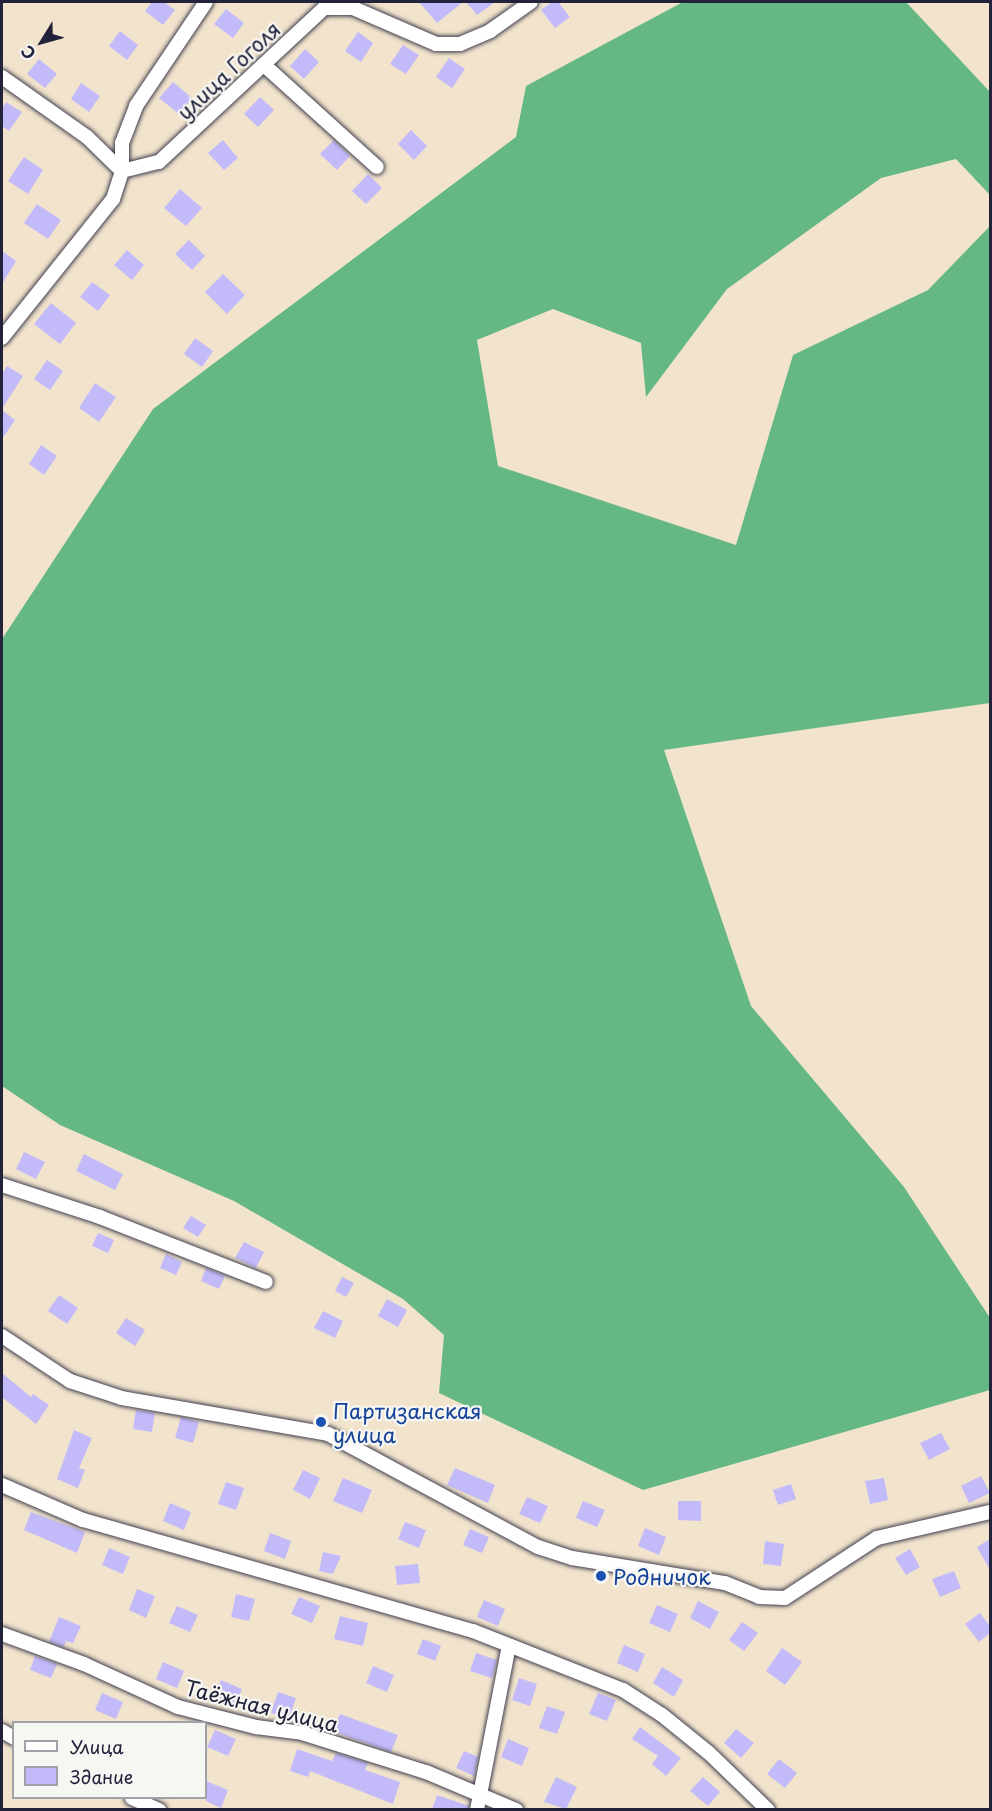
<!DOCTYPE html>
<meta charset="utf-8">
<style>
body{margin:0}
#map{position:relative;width:992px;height:1811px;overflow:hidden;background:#f2e4cc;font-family:"Playpen Sans",sans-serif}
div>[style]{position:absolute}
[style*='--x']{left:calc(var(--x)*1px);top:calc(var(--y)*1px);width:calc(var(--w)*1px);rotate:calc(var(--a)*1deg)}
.forest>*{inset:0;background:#65b784}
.building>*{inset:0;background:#c3bbf9}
.roads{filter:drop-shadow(0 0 2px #413f51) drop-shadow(0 0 2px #413f51)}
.minor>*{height:14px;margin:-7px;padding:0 7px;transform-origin:7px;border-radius:7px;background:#fff}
.dots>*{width:16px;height:16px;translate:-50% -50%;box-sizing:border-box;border:3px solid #f6f6f2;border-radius:50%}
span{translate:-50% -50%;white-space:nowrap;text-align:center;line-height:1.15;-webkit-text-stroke:4.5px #f6f6f2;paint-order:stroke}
.street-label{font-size:21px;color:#22223b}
.transit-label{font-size:21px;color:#164399}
.left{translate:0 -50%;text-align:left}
.frame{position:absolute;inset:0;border:3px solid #22223b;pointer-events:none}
.legend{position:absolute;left:12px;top:1721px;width:195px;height:78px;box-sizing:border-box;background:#f6f6f2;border:2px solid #a1a1a9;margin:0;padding:8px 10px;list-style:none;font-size:18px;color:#22223b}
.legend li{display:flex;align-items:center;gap:12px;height:30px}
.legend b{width:30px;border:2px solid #a1a1a9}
.north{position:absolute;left:12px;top:12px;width:60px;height:60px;-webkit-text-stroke:4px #f6f6f2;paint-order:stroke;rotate:233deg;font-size:16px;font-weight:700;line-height:24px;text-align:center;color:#22223b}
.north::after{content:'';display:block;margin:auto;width:21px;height:27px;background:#22223b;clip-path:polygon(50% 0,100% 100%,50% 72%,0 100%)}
</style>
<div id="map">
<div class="forest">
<i style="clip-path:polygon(683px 2px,906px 2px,990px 92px,990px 195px,956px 159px,881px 178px,727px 289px,646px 397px,641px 343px,553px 309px,477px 340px,498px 466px,736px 545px,793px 355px,928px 290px,990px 226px,990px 703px,664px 750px,751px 1006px,904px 1187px,990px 1318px,990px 1390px,643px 1490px,439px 1393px,444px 1335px,403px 1299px,234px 1201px,60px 1125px,2px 1086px,2px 639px,153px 409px,516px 137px,526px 86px)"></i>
</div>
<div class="building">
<i style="clip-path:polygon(152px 2px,164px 2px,175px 10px,163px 25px,145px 11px)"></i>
<i style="clip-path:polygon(419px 2px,463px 2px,437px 23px)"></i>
<i style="clip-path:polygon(466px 2px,495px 2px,477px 15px)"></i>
<i style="clip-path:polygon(552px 2px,558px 2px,570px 17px,555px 28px,541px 10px)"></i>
<i style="clip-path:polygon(226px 9px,244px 23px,233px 38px,214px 24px)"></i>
<i style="clip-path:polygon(120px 31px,138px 45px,127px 60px,109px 46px)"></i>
<i style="clip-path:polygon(358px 32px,373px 43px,361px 62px,345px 51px)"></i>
<i style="clip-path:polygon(403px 45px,419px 55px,406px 74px,390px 64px)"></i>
<i style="clip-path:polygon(305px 49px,319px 62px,304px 79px,290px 66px)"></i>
<i style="clip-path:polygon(449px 58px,465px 69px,452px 88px,436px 77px)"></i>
<i style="clip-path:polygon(39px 59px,57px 74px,45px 88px,27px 74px)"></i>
<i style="clip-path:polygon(173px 82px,192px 98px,179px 114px,159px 98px)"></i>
<i style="clip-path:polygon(81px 83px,100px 96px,89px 112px,71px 99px)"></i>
<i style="clip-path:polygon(260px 97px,274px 110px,258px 127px,244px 114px)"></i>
<i style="clip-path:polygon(6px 102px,22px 112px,9px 131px,2px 126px,2px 109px)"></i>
<i style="clip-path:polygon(411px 130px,427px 146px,414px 160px,398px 144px)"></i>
<i style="clip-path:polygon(223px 140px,238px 158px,224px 170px,208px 153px)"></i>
<i style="clip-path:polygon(334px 140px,350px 156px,337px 170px,320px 154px)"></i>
<i style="clip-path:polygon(24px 157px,43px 170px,28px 194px,8px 181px)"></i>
<i style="clip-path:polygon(368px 174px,382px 188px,366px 204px,352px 191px)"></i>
<i style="clip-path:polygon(180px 189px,202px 208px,186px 226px,164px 208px)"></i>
<i style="clip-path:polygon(37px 204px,61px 220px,48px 239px,24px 223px)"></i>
<i style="clip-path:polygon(189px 240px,205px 256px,192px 270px,175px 254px)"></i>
<i style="clip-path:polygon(127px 250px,144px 265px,132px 280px,114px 265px)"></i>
<i style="clip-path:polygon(2px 251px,16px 261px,2px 284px)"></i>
<i style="clip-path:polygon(223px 274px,245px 295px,227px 314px,205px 292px)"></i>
<i style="clip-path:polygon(92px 282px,110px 295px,98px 311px,80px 297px)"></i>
<i style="clip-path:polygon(51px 303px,76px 323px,60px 344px,34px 324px)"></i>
<i style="clip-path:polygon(195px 338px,213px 351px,202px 367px,184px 354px)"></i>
<i style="clip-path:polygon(47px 360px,63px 371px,50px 390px,34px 379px)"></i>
<i style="clip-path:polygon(7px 366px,23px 376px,2px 409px,2px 374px)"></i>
<i style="clip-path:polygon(95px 383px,116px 397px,99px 422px,79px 408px)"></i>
<i style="clip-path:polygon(2px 410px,15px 420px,2px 439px)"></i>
<i style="clip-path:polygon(41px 445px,57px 456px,44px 475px,29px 464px)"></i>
<i style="clip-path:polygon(24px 1152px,45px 1162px,36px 1179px,16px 1169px)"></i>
<i style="clip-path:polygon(84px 1154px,123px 1174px,115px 1190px,76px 1171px)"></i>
<i style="clip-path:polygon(191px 1216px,206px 1225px,198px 1237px,183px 1228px)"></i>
<i style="clip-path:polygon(98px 1233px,114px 1240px,108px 1253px,92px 1246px)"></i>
<i style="clip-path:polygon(244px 1242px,264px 1252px,256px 1268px,235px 1258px)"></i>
<i style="clip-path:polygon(166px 1254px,182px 1262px,176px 1275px,160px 1268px)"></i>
<i style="clip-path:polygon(206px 1268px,225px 1276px,219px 1289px,201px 1281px)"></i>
<i style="clip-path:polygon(342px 1277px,354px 1283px,346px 1297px,335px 1291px)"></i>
<i style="clip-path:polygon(59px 1295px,78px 1308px,67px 1324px,48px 1311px)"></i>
<i style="clip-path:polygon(387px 1299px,407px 1310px,398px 1327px,378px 1316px)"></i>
<i style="clip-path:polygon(323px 1311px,343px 1321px,335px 1338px,314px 1328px)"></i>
<i style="clip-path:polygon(126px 1318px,145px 1330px,135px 1346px,116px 1333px)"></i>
<i style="clip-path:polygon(2px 1373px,31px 1397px,33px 1394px,49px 1405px,36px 1424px,2px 1397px)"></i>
<i style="clip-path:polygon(136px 1410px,155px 1413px,152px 1432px,133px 1429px)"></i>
<i style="clip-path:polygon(181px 1417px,199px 1422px,193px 1443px,175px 1438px)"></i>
<i style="clip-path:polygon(74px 1430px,92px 1438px,79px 1468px,85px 1470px,78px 1488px,57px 1479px)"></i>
<i style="clip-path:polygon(941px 1433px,950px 1449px,929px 1460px,920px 1443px)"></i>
<i style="clip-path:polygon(455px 1468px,495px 1485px,488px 1503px,447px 1485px)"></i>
<i style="clip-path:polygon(303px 1470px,320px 1478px,310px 1499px,293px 1490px)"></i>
<i style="clip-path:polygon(981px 1476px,990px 1493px,969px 1503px,961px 1486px)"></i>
<i style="clip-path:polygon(343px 1478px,372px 1490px,362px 1513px,333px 1501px)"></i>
<i style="clip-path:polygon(884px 1478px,888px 1500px,870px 1504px,865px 1481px)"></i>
<i style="clip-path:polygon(226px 1482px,244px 1488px,236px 1510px,218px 1504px)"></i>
<i style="clip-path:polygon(791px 1484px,796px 1499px,778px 1505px,773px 1490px)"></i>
<i style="clip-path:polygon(527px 1497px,548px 1506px,540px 1523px,519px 1514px)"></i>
<i style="clip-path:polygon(583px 1501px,605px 1510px,597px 1527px,576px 1518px)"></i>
<i style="clip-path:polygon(678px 1501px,701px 1501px,701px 1521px,678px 1520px)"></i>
<i style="clip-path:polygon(170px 1503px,191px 1512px,184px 1530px,163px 1521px)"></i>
<i style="clip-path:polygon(31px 1512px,85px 1532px,77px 1553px,24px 1530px)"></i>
<i style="clip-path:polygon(405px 1522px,426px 1530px,419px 1548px,398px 1539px)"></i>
<i style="clip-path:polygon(645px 1528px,666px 1537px,659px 1555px,638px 1546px)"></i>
<i style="clip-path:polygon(470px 1529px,489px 1537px,482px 1553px,463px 1545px)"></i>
<i style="clip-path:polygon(270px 1533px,291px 1541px,285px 1559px,264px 1551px)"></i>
<i style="clip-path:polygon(990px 1539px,990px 1570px,977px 1547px)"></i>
<i style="clip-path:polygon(765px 1541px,784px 1544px,781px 1566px,763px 1564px)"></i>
<i style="clip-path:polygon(109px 1548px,130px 1557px,123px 1574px,102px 1565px)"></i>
<i style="clip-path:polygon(910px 1549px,920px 1567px,906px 1575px,895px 1558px)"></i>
<i style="clip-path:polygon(323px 1552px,341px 1556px,333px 1574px,319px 1571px)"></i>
<i style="clip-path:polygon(418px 1564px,420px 1583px,397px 1585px,395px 1566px)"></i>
<i style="clip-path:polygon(954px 1571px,961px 1588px,940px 1597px,932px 1579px)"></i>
<i style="clip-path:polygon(137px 1589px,155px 1596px,146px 1618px,129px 1610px)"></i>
<i style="clip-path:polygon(236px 1594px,255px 1599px,249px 1621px,231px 1617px)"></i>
<i style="clip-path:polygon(299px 1597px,320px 1606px,312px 1623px,291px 1614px)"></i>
<i style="clip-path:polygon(484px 1600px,505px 1609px,498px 1626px,477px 1617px)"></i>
<i style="clip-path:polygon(698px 1601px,719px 1612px,710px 1629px,690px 1618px)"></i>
<i style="clip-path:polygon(657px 1605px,678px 1614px,670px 1632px,649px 1623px)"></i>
<i style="clip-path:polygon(177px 1606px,198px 1615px,190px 1632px,169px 1623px)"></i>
<i style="clip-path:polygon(980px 1613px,990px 1626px,990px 1633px,979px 1642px,965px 1624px)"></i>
<i style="clip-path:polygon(340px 1616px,368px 1623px,363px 1646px,334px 1639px)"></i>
<i style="clip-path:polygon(59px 1617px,81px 1626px,73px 1643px,66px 1641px,64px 1647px,49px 1642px)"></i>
<i style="clip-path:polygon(742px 1622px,758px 1633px,744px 1651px,729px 1640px)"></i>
<i style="clip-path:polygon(423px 1639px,441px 1646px,435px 1661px,417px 1654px)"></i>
<i style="clip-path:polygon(624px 1645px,645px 1654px,638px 1672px,617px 1663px)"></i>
<i style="clip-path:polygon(782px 1648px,802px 1662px,785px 1685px,766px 1671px)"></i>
<i style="clip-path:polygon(476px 1653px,497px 1660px,492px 1678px,470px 1671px)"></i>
<i style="clip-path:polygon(35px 1656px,57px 1664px,51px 1678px,30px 1670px)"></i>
<i style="clip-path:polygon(163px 1662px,184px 1671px,177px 1688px,156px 1679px)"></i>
<i style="clip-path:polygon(373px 1666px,394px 1675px,387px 1692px,366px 1683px)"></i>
<i style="clip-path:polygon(662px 1667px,683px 1680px,674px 1697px,653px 1683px)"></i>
<i style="clip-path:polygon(519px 1678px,537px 1684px,530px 1706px,512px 1700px)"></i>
<i style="clip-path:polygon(221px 1680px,242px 1689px,235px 1707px,214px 1698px)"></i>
<i style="clip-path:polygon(278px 1692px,296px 1698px,289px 1719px,271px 1713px)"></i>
<i style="clip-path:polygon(102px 1693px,123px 1702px,116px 1719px,95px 1710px)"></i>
<i style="clip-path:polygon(598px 1693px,616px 1700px,607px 1721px,589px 1714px)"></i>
<i style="clip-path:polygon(547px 1706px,565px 1712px,557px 1734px,539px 1728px)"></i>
<i style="clip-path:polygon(340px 1714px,398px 1735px,391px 1752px,332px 1731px)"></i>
<i style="clip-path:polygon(640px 1727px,681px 1758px,666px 1776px,652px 1764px,658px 1756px,632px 1739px)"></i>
<i style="clip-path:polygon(736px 1729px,754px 1743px,741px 1758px,724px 1743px)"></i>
<i style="clip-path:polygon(215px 1730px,236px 1739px,228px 1756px,207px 1747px)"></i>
<i style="clip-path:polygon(508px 1739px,529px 1748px,522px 1766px,501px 1757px)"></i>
<i style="clip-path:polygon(297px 1749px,332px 1761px,336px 1753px,368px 1763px,365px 1770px,400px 1782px,393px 1804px,310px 1771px,308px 1777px,290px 1771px)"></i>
<i style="clip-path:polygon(464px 1751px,478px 1757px,474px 1776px,456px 1768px)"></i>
<i style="clip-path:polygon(779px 1759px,797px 1773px,785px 1788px,767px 1774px)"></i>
<i style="clip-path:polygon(556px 1777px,577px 1787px,566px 1809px,544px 1802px)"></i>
<i style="clip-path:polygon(703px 1777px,720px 1792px,708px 1806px,690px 1791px)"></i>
<i style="clip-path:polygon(206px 1781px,228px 1790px,221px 1808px,206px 1801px)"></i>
<i style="clip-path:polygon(437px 1795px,469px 1806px,468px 1809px,432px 1809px)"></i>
</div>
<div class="roads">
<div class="minor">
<i style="--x:264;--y:65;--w:152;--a:42.1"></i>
<i style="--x:2;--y:77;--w:104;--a:35.2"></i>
<i style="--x:87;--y:137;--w:49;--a:44.2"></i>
<i style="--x:122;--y:171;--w:38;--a:-14"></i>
<i style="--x:159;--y:162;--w:226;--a:-43"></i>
<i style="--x:324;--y:8;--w:29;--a:0"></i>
<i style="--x:353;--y:8;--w:90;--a:23.4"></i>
<i style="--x:436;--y:44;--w:24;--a:0"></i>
<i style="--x:460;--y:44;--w:33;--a:-23"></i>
<i style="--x:490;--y:31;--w:50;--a:-35.3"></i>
<i style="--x:2;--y:338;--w:178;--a:-51.4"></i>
<i style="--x:113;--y:199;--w:29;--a:-72"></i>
<i style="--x:122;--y:171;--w:28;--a:-90"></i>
<i style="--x:122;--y:143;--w:40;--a:-69"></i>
<i style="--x:136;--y:106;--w:125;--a:-56.1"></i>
<i style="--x:2;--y:1185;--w:103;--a:18.1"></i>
<i style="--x:100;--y:1217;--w:178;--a:21.4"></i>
<i style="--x:2;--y:1336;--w:82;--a:33.5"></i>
<i style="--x:70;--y:1381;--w:55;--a:18.1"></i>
<i style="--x:122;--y:1398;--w:209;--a:9.9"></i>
<i style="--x:328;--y:1434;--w:238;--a:28.3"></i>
<i style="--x:538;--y:1547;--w:36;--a:18"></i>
<i style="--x:572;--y:1558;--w:155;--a:9.3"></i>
<i style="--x:725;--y:1583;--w:37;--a:22"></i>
<i style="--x:759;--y:1597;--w:26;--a:2"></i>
<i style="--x:785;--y:1598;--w:110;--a:-33.1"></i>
<i style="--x:877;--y:1538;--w:116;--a:-13"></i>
<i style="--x:2;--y:1485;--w:88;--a:23.4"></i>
<i style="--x:83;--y:1520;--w:405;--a:15.9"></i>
<i style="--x:473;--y:1631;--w:161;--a:21.5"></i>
<i style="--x:623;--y:1690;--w:46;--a:32.7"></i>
<i style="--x:662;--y:1715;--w:60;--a:39"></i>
<i style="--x:709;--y:1753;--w:82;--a:44"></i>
<i style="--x:2;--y:1634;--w:87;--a:20.1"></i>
<i style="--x:84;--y:1664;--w:103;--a:24.6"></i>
<i style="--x:178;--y:1707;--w:81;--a:14.4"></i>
<i style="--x:256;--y:1727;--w:46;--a:7.4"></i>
<i style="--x:302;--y:1733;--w:130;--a:17.5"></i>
<i style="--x:426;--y:1772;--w:98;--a:22.9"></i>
<i style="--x:2;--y:1731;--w:14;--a:30"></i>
<i style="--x:132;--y:1798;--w:30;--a:24"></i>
<i style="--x:477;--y:1810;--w:167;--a:-79"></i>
</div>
</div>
<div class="dots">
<i style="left:321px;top:1422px;background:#1a4fb4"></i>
<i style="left:601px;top:1576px;background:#1a4fb4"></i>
</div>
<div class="street-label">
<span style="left:228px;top:70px;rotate:-43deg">улица Гоголя</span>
<span style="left:262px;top:1705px;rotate:14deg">Таёжная улица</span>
</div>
<div class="transit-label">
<span class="left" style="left:333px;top:1422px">Партизанская<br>улица</span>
<span class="left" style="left:613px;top:1576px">Родничок</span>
</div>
<div class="frame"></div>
<ul class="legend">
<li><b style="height:8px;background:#fff"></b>Улица</li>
<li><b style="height:16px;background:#c3bbf9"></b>Здание</li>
</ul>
<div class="north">С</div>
</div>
